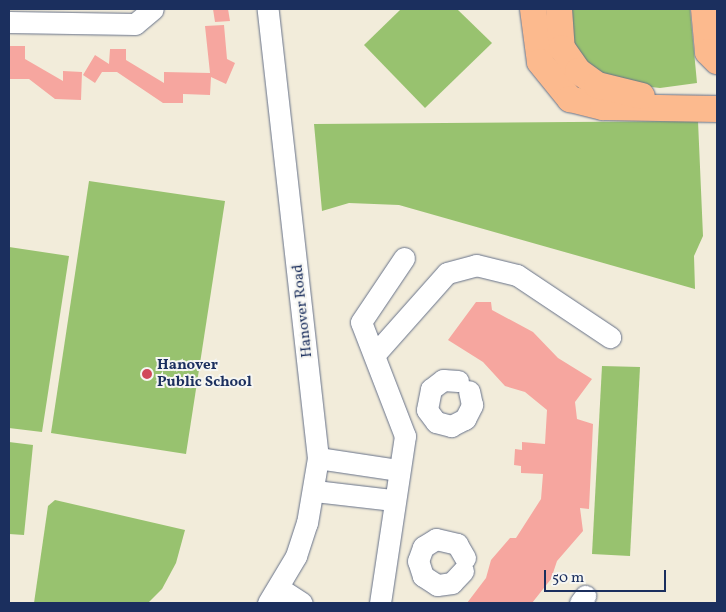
<!DOCTYPE html>
<style>
body{margin:0}
#map{position:relative;width:726px;height:612px;overflow:hidden;background:#f2ecda;font-family:Vollkorn,serif}
div>[style]{position:absolute}
[style*='--x']{left:calc(var(--x)*1px);top:calc(var(--y)*1px);width:calc(var(--w)*1px);rotate:calc(var(--a)*1deg)}
.green>*{inset:0;background:#98c26f}
.building>*{inset:0;background:#f6a69f}
.roads{filter:drop-shadow(0 0 1px #667189) drop-shadow(0 0 1px #667189)}
.minor>*{height:21px;margin:-10.5px;padding:0 10.5px;transform-origin:10.5px;border-radius:10.5px;background:#fff}
.major>*{height:26px;margin:-13px;padding:0 13px;transform-origin:13px;border-radius:13px;background:#fcba8e}
.dots>*{width:14px;height:14px;translate:-50% -50%;box-sizing:border-box;border:2px solid #f6f6f2;border-radius:50%}
span{translate:-50% -50%;white-space:nowrap;text-align:center;line-height:1.15;-webkit-text-stroke:4px #f6f6f2;paint-order:stroke}
.street-label{font-size:15px;color:#1b2f5e}
.poi-label{font-size:15px;color:#1b2f5e;font-weight:700}
.left{translate:0 -50%;text-align:left}
.frame{position:absolute;inset:0;border:10px solid #1b2f5e;pointer-events:none}
.scale{position:absolute;left:544px;top:570px;width:122px;height:22px;box-sizing:border-box;border:2px solid #1b2f5e;border-top:0;padding-left:6px;font-size:15px;line-height:18px;white-space:nowrap;color:#1b2f5e;-webkit-text-stroke:4px #f6f6f2;paint-order:stroke}
</style>
<div id="map">
<div class="green">
<i style="clip-path:polygon(401px 9px,457px 9px,492px 43px,425px 108px,364px 45px)"></i>
<i style="clip-path:polygon(566px 9px,690px 9px,697px 83px,660px 88px,616px 83px,587px 70px,567px 40px)"></i>
<i style="clip-path:polygon(698px 121px,703px 236px,694px 256px,695px 289px,399px 205px,349px 203px,322px 211px,314px 124px)"></i>
<i style="clip-path:polygon(89px 181px,225px 201px,186px 454px,51px 433px)"></i>
<i style="clip-path:polygon(9px 247px,69px 256px,42px 432px,9px 428px)"></i>
<i style="clip-path:polygon(602px 366px,640px 367px,630px 556px,592px 554px)"></i>
<i style="clip-path:polygon(9px 442px,33px 445px,24px 535px,9px 534px)"></i>
<i style="clip-path:polygon(55px 500px,185px 530px,176px 563px,162px 589px,148px 603px,34px 603px,48px 506px)"></i>
</div>
<div class="building">
<i style="clip-path:polygon(213px 9px,228px 9px,230px 21px,215px 22px)"></i>
<i style="clip-path:polygon(224px 25px,227px 59px,235px 63px,226px 84px,211px 77px,210px 95px,183px 94px,183px 103px,163px 103px,117px 72px,102px 72px,95px 83px,83px 75px,95px 55px,109px 64px,110px 49px,126px 49px,126px 60px,164px 83px,164px 72px,210px 73px,205px 26px)"></i>
<i style="clip-path:polygon(9px 46px,25px 46px,25px 59px,63px 81px,63px 71px,82px 72px,81px 100px,55px 99px,29px 79px,9px 79px)"></i>
<i style="clip-path:polygon(476px 302px,491px 302px,492px 310px,533px 332px,558px 358px,592px 379px,575px 402px,577px 419px,593px 424px,589px 509px,580px 508px,583px 531px,557px 561px,551px 579px,532px 603px,467px 603px,486px 578px,491px 560px,510px 538px,516px 538px,541px 499px,543px 474px,521px 473px,521px 466px,514px 465px,515px 449px,522px 450px,522px 442px,545px 444px,547px 410px,525px 392px,505px 386px,483px 362px,448px 340px)"></i>
</div>
<div class="roads">
<div class="minor">
<i style="--x:9;--y:22;--w:126;--a:0.9"></i>
<i style="--x:135;--y:24;--w:23;--a:-40"></i>
<i style="--x:375;--y:354;--w:108;--a:-48.4"></i>
<i style="--x:447;--y:273;--w:30;--a:-15"></i>
<i style="--x:476;--y:265;--w:42;--a:13.7"></i>
<i style="--x:517;--y:275;--w:112;--a:33.7"></i>
<i style="--x:458;--y:381;--w:15;--a:-176"></i>
<i style="--x:443;--y:380;--w:15;--a:143"></i>
<i style="--x:431;--y:389;--w:21;--a:101"></i>
<i style="--x:427;--y:410;--w:15;--a:53"></i>
<i style="--x:436;--y:422;--w:16;--a:15"></i>
<i style="--x:451;--y:426;--w:16;--a:-27"></i>
<i style="--x:465;--y:419;--w:16;--a:-63"></i>
<i style="--x:472;--y:405;--w:14;--a:-102"></i>
<i style="--x:318;--y:458;--w:80;--a:8.6"></i>
<i style="--x:315;--y:491;--w:79;--a:6.6"></i>
<i style="--x:463;--y:571;--w:16;--a:133"></i>
<i style="--x:452;--y:583;--w:15;--a:172"></i>
<i style="--x:437;--y:585;--w:17;--a:-147"></i>
<i style="--x:423;--y:576;--w:16;--a:-108"></i>
<i style="--x:418;--y:561;--w:15;--a:-70"></i>
<i style="--x:423;--y:547;--w:15;--a:-32"></i>
<i style="--x:436;--y:539;--w:22;--a:13"></i>
<i style="--x:457;--y:544;--w:16;--a:60"></i>
<i style="--x:279;--y:588;--w:27;--a:33"></i>
<i style="--x:268;--y:603;--w:55;--a:-59.2"></i>
<i style="--x:296;--y:556;--w:35;--a:-72"></i>
<i style="--x:307;--y:523;--w:66;--a:-80.4"></i>
<i style="--x:318;--y:458;--w:452;--a:-96.4"></i>
<i style="--x:380;--y:603;--w:169;--a:-81.5"></i>
<i style="--x:405;--y:436;--w:122;--a:-111.1"></i>
<i style="--x:361;--y:322;--w:77;--a:-56.1"></i>
<i style="--x:580;--y:603;--w:9;--a:-54"></i>
</div>
<div class="major">
<i style="--x:533;--y:9;--w:53;--a:82.5"></i>
<i style="--x:540;--y:62;--w:48;--a:51"></i>
<i style="--x:570;--y:99;--w:34;--a:14"></i>
<i style="--x:603;--y:107;--w:114;--a:1"></i>
<i style="--x:559;--y:9;--w:39;--a:86"></i>
<i style="--x:562;--y:48;--w:28;--a:55"></i>
<i style="--x:578;--y:71;--w:24;--a:36"></i>
<i style="--x:597;--y:85;--w:46;--a:13.7"></i>
<i style="--x:704;--y:9;--w:43;--a:84.7"></i>
<i style="--x:708;--y:52;--w:13;--a:45"></i>
</div>
</div>
<div class="dots">
<i style="left:147px;top:374px;background:#d1495b"></i>
</div>
<div class="street-label">
<span style="left:303px;top:311px;rotate:-96deg">Hanover Road</span>
</div>
<div class="poi-label">
<span class="left" style="left:157px;top:374px">Hanover<br>Public School</span>
</div>
<div class="frame"></div>
<div class="scale">50 m</div>
</div>
